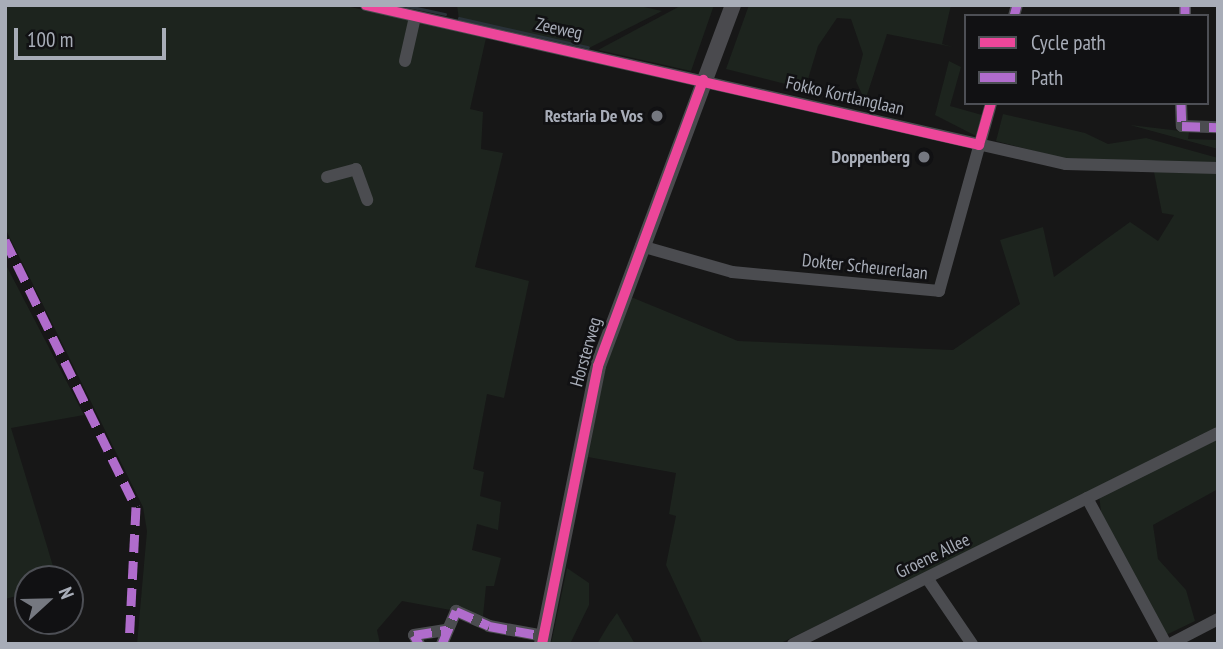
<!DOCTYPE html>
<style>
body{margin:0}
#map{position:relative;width:1223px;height:649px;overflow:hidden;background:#171717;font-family:"PT Sans Narrow",sans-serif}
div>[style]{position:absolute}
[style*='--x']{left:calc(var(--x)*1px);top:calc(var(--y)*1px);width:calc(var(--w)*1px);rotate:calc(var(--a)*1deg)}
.green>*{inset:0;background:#1d241e}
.stream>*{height:2.5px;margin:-1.25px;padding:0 1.25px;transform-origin:1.25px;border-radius:1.25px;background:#2a3239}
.street>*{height:12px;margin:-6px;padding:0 6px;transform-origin:6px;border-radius:6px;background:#4b4c50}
.secondary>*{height:16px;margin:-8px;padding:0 8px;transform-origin:8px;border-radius:8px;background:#4a4a4e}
.quiet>*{height:9px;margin-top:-4.5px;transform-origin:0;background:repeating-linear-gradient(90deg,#b06ccc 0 18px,transparent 0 27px)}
.cycleway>*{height:10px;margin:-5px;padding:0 5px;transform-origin:5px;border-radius:5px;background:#ed469a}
.dots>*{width:19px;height:19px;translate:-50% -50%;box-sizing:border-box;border:4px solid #111113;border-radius:50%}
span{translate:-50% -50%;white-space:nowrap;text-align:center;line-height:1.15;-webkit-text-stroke:5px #111113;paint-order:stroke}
.street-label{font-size:18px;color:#a8adb8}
.poi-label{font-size:18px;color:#a8adb8;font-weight:700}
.right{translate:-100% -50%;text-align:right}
.frame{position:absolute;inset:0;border:7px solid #a8adb8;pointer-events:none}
.legend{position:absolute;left:964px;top:14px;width:245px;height:91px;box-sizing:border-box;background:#111113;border:2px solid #4d4f55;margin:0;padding:9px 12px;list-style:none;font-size:21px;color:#a8adb8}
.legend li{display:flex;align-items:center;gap:14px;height:35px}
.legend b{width:35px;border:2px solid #4d4f55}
.north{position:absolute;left:14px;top:565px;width:70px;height:70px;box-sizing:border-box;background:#111113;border:2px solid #4d4f55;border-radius:50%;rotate:68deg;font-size:19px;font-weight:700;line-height:28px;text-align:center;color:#a8adb8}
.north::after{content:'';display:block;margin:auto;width:24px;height:32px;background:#757880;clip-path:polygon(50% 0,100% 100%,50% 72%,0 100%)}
.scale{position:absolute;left:14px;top:28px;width:152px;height:32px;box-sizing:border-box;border:4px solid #a8adb8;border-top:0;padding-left:9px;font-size:21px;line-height:24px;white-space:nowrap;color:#a8adb8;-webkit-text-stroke:5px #111113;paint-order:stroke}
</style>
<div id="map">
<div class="green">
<i style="clip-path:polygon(5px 5px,342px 5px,486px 38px,470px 109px,483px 112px,481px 149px,503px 153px,475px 267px,529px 281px,504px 398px,487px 394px,473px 469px,484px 472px,480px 496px,501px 502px,498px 530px,477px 524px,472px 550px,501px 558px,494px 586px,486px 586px,483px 616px,402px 601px,377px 630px,380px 644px,137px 644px,147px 531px,143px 507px,5px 228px)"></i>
<i style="clip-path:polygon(457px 5px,635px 5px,662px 11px,589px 48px,459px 20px)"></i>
<i style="clip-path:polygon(682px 5px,714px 5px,691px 71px,598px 50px)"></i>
<i style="clip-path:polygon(749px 5px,951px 5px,942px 44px,953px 47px,887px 34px,865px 101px,856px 81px,863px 54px,851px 19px,837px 18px,818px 46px,805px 89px,726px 69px)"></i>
<i style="clip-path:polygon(949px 61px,961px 67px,950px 106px,982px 115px,978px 137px,935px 115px)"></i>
<i style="clip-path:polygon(1003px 114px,1085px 133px,1108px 144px,1146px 138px,1218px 158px,1218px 164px,1062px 158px,996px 141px)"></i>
<i style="clip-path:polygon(1130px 125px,1189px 132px,1188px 139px,1218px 140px,1218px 149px)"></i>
<i style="clip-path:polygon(1154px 172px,1218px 172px,1218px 430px,779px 644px,703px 644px,666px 565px,676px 516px,669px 514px,676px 473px,588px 457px,605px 370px,631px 297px,738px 341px,953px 350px,1020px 304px,1000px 240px,1043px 227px,1054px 277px,1130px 222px,1158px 241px,1174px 215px,1162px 213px)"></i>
<i style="clip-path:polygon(5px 263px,84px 415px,11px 428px,57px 579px,28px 579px,28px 593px,5px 599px)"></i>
<i style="clip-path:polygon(1218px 438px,1218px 489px,1153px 525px,1158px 559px,1186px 590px,1195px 621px,1166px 635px,1101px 512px,1099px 494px)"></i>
<i style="clip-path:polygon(567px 568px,589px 583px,589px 605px,570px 644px,551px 644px)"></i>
<i style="clip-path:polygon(617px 613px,635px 644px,597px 644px,609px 624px)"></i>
</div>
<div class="stream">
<i style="--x:403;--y:5;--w:43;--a:12.1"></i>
<i style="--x:459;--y:18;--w:132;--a:12.7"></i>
</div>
<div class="street">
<i style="--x:366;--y:5;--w:718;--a:12.8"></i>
<i style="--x:1066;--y:164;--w:152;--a:1.5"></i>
<i style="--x:1014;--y:16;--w:11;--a:-75"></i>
<i style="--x:1185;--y:16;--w:11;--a:-90"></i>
<i style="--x:405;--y:61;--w:45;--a:-77.2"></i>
<i style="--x:1181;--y:103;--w:23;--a:88"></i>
<i style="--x:1182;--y:126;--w:36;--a:2"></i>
<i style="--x:327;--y:177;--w:30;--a:-15"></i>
<i style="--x:356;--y:169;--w:33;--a:70"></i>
<i style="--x:641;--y:246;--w:95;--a:15.9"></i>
<i style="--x:732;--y:272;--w:208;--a:5.2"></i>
<i style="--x:939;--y:291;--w:195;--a:-74.5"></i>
<i style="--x:1087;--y:498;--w:166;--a:61.6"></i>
<i style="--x:927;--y:578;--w:80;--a:55.7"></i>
<i style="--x:419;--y:644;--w:10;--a:-119"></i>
<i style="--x:414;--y:635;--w:32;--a:-9"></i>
<i style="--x:442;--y:644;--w:36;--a:-67"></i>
<i style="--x:456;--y:611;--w:36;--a:24"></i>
<i style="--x:489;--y:626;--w:56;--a:10.3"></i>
<i style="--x:793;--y:644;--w:474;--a:-26.4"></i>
<i style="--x:1170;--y:644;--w:54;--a:-27.5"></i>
</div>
<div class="secondary">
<i style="--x:542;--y:644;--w:284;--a:-78.6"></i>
<i style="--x:598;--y:366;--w:385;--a:-69.5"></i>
</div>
<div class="quiet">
<i style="--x:1014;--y:16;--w:11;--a:-75"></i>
<i style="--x:1185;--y:16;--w:11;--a:-90"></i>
<i style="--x:1181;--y:103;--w:23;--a:88"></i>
<i style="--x:1182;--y:126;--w:36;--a:2"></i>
<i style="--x:5;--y:240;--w:297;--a:63.9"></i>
<i style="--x:136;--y:507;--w:137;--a:92.9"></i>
<i style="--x:419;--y:644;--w:10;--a:-119"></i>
<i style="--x:414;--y:635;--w:32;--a:-9"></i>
<i style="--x:442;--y:644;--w:36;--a:-67"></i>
<i style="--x:456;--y:611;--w:36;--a:24"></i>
<i style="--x:489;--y:626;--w:56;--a:10.3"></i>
</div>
<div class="cycleway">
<i style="--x:366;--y:5;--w:629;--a:12.86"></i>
<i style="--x:979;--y:145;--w:44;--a:-74.1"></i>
<i style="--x:542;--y:644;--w:284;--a:-78.6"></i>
<i style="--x:598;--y:366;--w:305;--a:-69.8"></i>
</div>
<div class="dots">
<i style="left:657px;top:116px;background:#757880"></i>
<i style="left:924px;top:157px;background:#757880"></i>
</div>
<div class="street-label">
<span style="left:559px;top:29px;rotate:12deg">Zeeweg</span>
<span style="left:845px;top:96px;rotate:13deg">Fokko Kortlanglaan</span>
<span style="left:865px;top:267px;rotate:6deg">Dokter Scheurerlaan</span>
<span style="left:586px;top:352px;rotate:-74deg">Horsterweg</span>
<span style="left:933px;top:556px;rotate:-26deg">Groene Allee</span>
</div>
<div class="poi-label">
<span class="right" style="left:643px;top:116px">Restaria De Vos</span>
<span class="right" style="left:910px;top:157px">Doppenberg</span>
</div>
<div class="frame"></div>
<ul class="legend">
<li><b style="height:9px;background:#ed469a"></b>Cycle path</li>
<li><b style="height:9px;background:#b06ccc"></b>Path</li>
</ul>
<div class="north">N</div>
<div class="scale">100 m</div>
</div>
